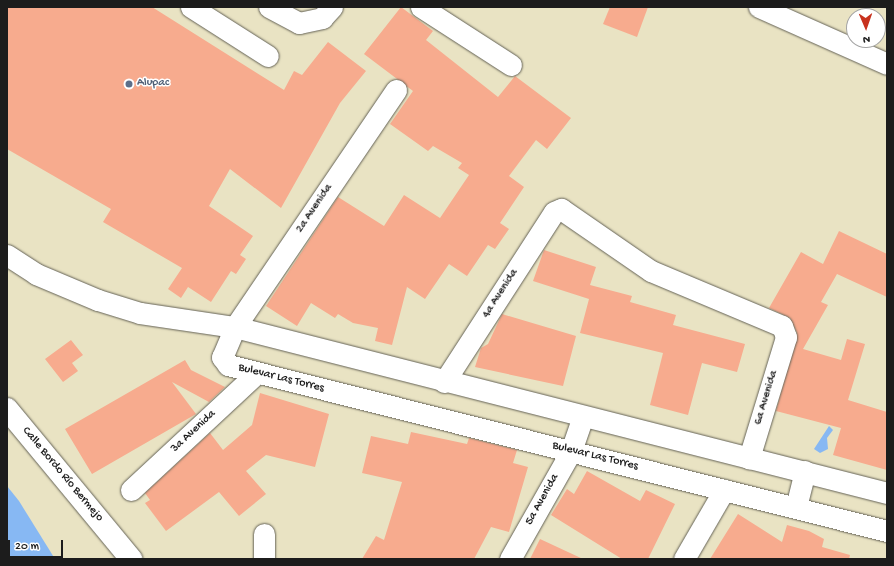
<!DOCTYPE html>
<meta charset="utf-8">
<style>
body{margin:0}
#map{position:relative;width:894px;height:566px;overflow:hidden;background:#e9e3c3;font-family:"Gochi Hand",sans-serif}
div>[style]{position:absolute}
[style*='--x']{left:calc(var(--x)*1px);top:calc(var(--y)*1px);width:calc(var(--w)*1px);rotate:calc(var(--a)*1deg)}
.water>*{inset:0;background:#87b8f3}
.building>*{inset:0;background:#f7ab8e}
.roads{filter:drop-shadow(0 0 1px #646256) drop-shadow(0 0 1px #646256)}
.minor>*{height:21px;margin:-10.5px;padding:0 10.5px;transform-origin:10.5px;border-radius:10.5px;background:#fff}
.major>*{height:22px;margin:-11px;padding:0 11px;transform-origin:11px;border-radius:11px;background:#fff}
.dots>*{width:11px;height:11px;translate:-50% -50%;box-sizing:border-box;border:2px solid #fff;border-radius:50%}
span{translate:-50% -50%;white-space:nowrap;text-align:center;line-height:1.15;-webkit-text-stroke:3px #fff;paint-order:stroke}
.service-label{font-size:12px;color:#4e5e75}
.left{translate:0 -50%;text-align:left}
.street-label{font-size:12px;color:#1c1c1c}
.frame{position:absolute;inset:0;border:8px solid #1c1c1c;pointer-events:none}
.north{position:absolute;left:846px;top:8px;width:40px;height:40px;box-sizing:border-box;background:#fff;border:1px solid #a4a4a4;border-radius:50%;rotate:178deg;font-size:11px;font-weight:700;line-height:16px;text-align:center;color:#1c1c1c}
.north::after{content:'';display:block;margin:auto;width:14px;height:18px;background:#c8321e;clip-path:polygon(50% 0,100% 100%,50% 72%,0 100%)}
.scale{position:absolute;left:8px;top:540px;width:55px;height:18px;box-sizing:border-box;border:2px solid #1c1c1c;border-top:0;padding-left:5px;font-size:12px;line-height:14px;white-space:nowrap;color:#1c1c1c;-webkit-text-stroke:3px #fff;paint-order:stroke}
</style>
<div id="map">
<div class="water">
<i style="clip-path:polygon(829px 426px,833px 430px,827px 438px,828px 449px,820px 453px,814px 449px)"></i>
<i style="clip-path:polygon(7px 486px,19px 501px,55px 559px,7px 559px)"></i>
</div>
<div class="building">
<i style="clip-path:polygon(7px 7px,152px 7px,284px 90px,294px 71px,302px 75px,328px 42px,366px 71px,340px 103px,281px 208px,230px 169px,209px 206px,253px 236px,240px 255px,246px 259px,236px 274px,231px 271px,211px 302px,188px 287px,181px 298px,168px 289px,182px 268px,103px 222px,111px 209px,7px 149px)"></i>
<i style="clip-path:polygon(401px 7px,433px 31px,426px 40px,498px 97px,515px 76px,571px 118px,547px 149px,536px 140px,509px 176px,524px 187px,500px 223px,509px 229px,495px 249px,488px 245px,467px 276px,449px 264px,425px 299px,407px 287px,392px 345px,375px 341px,378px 328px,353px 323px,338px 314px,335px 318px,311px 303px,297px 326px,266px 306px,338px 197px,384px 226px,404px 195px,440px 218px,469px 175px,458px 168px,462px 163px,433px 146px,428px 151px,390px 124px,413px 91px,364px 54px)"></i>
<i style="clip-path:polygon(610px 7px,648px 7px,637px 37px,603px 24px)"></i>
<i style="clip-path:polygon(839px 231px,887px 254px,887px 297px,837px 274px,821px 302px,828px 305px,803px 349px,841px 360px,847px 339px,865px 344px,848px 400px,887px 412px,887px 470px,833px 455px,841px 428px,776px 411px,797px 333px,790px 318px,769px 308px,801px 252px,823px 264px)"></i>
<i style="clip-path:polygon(544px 250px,596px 267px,590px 285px,632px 296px,630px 302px,676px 315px,673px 325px,745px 344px,737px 372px,702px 363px,688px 415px,650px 405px,663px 353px,580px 333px,589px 299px,533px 281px)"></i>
<i style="clip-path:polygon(502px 314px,576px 336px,563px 386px,475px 367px,481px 348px,488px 344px)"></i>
<i style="clip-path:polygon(71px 340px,83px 355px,72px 363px,78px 371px,63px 382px,45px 359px)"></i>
<i style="clip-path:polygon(185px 360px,191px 370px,225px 387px,209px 402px,172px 382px,196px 414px,92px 474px,65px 429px)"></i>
<i style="clip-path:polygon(260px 393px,329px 414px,315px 467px,266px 455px,246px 471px,266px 494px,239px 516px,219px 492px,166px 531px,145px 503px,150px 500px,145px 493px,210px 433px,223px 450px,252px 425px)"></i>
<i style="clip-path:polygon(411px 432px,467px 444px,469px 438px,517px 450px,513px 463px,528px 467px,509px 532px,491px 527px,474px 559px,362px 559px,376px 536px,384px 540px,402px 482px,362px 473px,371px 436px,408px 444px)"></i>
<i style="clip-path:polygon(587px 471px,640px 501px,646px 490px,675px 504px,648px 559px,622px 559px,551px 515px,567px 489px,574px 494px)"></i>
<i style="clip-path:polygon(738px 514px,782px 542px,787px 525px,809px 531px,824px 539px,822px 547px,850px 555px,849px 559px,710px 559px)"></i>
<i style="clip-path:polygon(540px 539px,583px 559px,530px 559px)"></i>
</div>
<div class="roads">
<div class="minor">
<i style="--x:191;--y:7;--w:91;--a:32.5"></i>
<i style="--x:269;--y:7;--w:34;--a:28"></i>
<i style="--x:299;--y:23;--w:24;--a:-12"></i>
<i style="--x:322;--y:18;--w:15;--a:-48"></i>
<i style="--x:421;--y:7;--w:107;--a:32.8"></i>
<i style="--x:759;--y:7;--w:140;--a:24"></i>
<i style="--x:396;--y:90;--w:287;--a:124.2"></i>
<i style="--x:235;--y:327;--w:33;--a:113"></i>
<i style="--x:222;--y:357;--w:10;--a:53"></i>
<i style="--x:228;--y:365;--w:680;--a:14.14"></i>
<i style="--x:7;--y:255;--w:35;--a:33"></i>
<i style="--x:36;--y:274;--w:67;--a:22.8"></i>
<i style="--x:98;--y:300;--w:44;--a:17.2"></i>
<i style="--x:140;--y:313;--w:96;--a:8.4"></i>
<i style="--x:235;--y:327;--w:673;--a:14.28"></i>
<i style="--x:444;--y:382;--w:202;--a:-57.1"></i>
<i style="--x:554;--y:212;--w:8;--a:-23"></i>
<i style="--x:561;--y:209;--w:109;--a:34.6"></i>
<i style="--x:651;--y:271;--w:142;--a:22.8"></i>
<i style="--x:782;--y:326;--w:12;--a:70"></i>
<i style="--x:786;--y:337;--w:127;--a:107"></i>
<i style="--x:131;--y:490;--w:172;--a:-42.9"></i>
<i style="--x:796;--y:507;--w:37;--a:-76"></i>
<i style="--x:264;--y:559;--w:25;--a:-90"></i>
<i style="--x:510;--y:559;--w:124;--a:-60.5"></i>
<i style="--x:571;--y:451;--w:36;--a:-71"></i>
<i style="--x:684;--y:559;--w:80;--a:-59.9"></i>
</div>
<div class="major">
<i style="--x:7;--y:409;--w:195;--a:50.4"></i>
</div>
</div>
<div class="dots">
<i style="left:129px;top:84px;background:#5c6f8a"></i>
</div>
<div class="service-label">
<span class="left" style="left:137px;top:84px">Alupac</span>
</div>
<div class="street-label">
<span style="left:315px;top:209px;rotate:-56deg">2a Avenida</span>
<span style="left:501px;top:294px;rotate:-57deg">4a Avenida</span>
<span style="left:281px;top:379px;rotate:14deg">Bulevar Las Torres</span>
<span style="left:767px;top:398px;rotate:-73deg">6a Avenida</span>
<span style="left:194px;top:432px;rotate:-43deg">3a Avenida</span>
<span style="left:595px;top:457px;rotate:14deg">Bulevar Las Torres</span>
<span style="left:62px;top:475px;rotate:50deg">Calle Bordo Río Bermejo</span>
<span style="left:543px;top:500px;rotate:-61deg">5a Avenida</span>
</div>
<div class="frame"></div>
<div class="north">N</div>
<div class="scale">20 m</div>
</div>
